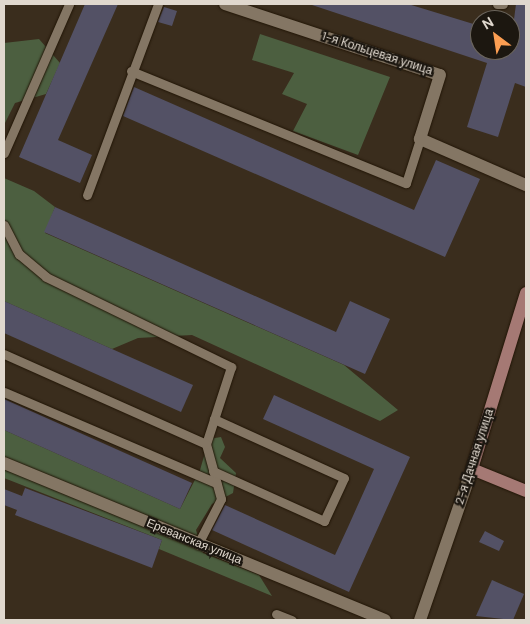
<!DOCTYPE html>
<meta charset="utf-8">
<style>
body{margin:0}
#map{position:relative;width:530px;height:624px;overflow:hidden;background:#3a2d1d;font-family:"DM Sans",sans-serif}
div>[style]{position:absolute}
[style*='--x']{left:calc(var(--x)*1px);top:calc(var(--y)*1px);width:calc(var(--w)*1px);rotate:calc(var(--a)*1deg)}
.green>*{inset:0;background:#4c5f40}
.building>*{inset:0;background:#535165}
.roads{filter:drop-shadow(0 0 1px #211506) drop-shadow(0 0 1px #211506)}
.service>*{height:9px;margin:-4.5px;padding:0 4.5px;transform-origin:4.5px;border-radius:4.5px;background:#847664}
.minor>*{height:12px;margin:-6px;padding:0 6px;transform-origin:6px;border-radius:6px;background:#847664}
.tertiary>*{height:12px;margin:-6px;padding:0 6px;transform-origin:6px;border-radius:6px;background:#847664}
.secondary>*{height:12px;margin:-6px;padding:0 6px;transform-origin:6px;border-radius:6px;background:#a57974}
span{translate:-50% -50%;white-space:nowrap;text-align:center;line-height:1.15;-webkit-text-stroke:4.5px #1c1710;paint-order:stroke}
.street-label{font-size:12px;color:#e0d8ce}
.frame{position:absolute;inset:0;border:5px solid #e0d8ce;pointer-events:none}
.north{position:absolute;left:470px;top:10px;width:50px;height:50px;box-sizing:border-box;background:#1c1710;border:1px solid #6a645c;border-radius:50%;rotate:329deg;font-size:14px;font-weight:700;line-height:20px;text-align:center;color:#e0d8ce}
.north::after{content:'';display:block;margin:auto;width:18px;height:22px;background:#fc9e52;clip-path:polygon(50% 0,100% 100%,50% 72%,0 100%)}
</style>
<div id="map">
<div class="green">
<i style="clip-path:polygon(260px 34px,390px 77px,358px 155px,293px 131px,307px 104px,282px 94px,294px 73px,252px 60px)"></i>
<i style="clip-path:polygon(39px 39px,60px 63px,46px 94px,15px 103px,4px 125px,4px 43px)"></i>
<i style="clip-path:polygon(4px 178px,34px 191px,55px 207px,45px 233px,344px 365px,398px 410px,380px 421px,192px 335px,138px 338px,112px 349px,4px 301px)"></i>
<i style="clip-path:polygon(4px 430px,180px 509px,200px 470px,209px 439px,221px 437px,225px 447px,220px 458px,236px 473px,233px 493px,212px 504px,196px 530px,203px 553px,259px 575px,272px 596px,159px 549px,162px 540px,4px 478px)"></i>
</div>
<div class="building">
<i style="clip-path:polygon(85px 4px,118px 4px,58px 140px,92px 155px,80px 183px,19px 157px)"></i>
<i style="clip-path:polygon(309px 4px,408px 4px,480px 26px,480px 50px,510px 50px,516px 4px,526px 4px,526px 87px,515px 83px,498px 137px,467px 127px,487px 63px)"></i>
<i style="clip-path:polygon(164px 7px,177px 11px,172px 26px,158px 22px)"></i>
<i style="clip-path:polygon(134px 87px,414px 210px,436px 160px,480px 179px,445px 257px,123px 116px)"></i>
<i style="clip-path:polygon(55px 207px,336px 332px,350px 301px,390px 319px,365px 374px,44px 232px)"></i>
<i style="clip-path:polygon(4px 301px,193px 385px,181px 412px,4px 333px)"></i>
<i style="clip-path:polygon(274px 395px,410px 457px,349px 592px,212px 530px,225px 505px,335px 555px,348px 527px,374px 469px,263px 419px)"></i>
<i style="clip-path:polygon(4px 399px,192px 483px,180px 509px,4px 430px)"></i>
<i style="clip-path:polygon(25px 488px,162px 540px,152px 568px,15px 515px,17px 510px,4px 505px,4px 489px,22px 496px)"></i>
<i style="clip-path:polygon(485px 531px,504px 541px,499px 551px,479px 542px)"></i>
<i style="clip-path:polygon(492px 580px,524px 594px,513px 620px,476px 616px)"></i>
</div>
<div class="roads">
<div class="service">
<i style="--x:497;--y:4;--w:6;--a:0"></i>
<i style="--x:131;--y:71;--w:297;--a:22.2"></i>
<i style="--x:406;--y:183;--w:46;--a:-72.3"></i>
<i style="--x:4;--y:153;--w:163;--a:-66.4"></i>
<i style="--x:87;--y:195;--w:204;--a:-69.6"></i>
<i style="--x:4;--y:225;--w:33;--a:63"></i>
<i style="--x:19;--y:254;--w:35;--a:40"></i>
<i style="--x:46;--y:277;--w:206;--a:25.9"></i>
<i style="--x:231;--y:367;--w:81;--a:108"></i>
<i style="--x:206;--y:444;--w:57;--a:74.7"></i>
<i style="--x:221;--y:499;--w:51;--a:117.1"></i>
<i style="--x:4;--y:354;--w:221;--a:24"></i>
<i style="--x:4;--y:392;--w:231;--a:23.2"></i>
<i style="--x:213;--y:471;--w:122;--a:24.2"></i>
<i style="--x:324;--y:521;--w:47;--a:-65.1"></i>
<i style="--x:344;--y:478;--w:143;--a:-155.6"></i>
<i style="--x:276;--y:614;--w:17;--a:21"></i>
</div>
<div class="minor">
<i style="--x:225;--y:4;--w:226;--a:18.3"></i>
<i style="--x:440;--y:75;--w:67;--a:107.4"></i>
<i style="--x:420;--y:139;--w:116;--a:23.5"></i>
<i style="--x:4;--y:463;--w:412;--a:22.4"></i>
</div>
<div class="tertiary">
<i style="--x:420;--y:620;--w:160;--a:-71"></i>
</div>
<div class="secondary">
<i style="--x:526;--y:293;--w:184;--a:107.1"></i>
<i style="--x:472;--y:469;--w:58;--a:22.2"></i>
</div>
</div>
<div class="street-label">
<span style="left:377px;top:54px;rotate:18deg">1-я Кольцевая улица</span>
<span style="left:475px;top:457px;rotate:-72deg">2-я Дачная улица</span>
<span style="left:194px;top:542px;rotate:22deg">Ереванская улица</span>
</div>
<div class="frame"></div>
<div class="north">N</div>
</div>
